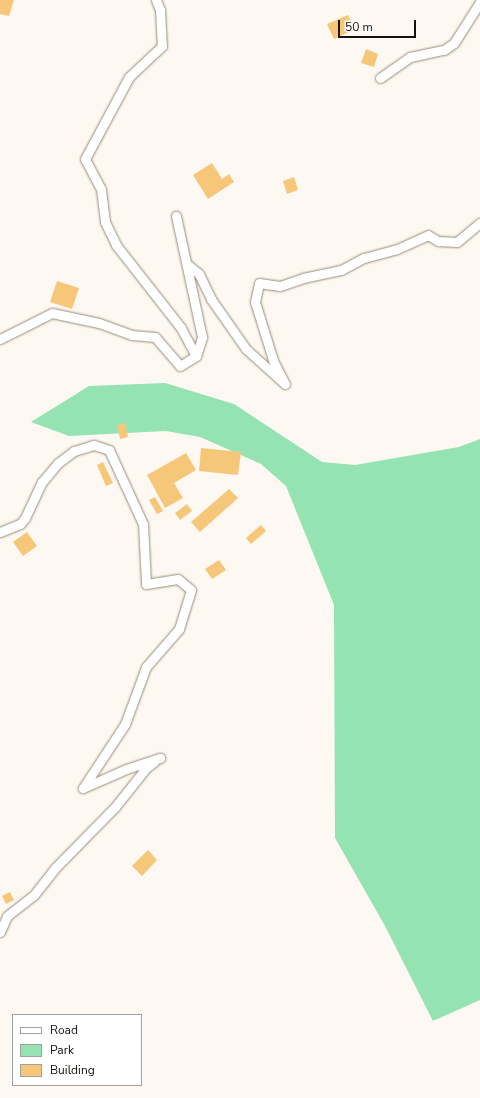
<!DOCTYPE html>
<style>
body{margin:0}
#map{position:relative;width:480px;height:1098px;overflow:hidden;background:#fdf8f1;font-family:"Nunito Sans",sans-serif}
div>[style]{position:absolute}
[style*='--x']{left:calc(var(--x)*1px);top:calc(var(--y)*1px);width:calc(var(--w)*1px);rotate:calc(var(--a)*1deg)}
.green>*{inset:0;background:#95e3b2}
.building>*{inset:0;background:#f7c779}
.roads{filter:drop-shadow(0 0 1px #978b7a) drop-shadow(0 0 1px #978b7a)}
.street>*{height:9px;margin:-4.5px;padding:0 4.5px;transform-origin:4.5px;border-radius:4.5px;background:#fff}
span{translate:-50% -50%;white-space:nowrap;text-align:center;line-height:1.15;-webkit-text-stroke:3px #fff;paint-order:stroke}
.legend{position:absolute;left:12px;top:1014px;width:130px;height:72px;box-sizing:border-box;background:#fff;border:1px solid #a2a09e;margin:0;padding:5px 7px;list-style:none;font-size:12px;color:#16120c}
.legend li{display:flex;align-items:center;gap:8px;height:20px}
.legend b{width:20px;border:1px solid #a2a09e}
.scale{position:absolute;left:338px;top:20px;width:78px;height:18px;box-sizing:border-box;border:2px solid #16120c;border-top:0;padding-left:5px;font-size:12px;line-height:14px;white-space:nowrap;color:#16120c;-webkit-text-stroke:3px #fff;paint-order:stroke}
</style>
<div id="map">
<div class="green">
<i style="clip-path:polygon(165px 383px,234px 404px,322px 462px,355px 465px,459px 447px,480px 439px,480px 1000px,433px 1021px,385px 926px,335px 838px,334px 605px,286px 486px,261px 464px,200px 437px,166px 431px,69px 436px,31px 422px,89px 386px)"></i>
</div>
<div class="building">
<i style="clip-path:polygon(0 0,14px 0,9px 16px,0 14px)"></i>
<i style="clip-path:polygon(348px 15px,355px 29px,334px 39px,327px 24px)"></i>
<i style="clip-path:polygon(366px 49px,378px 54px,374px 67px,361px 63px)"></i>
<i style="clip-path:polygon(212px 163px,222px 179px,229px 174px,234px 182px,208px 199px,193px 175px)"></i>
<i style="clip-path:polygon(294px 177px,298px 190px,287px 194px,283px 181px)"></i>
<i style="clip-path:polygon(57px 281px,79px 288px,72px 309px,50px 302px)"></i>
<i style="clip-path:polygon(125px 423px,128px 437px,120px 439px,117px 425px)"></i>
<i style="clip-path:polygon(201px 448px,241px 452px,238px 475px,199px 471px)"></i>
<i style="clip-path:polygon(186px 453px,196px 470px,174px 483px,183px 498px,165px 508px,147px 475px)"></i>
<i style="clip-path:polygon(103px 462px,113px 483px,106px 486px,97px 465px)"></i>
<i style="clip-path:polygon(229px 489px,238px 498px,200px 532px,191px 522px)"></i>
<i style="clip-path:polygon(155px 497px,163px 511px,157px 514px,149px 500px)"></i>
<i style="clip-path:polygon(187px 504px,192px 511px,180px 520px,175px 513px)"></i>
<i style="clip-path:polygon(261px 525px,266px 531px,251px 544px,246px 538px)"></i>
<i style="clip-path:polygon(27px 532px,37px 546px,23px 556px,13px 542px)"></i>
<i style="clip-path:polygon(219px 560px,226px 570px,212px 579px,205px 569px)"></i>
<i style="clip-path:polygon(148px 850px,157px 860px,142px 876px,132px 866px)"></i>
<i style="clip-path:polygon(10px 892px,14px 900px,6px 904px,2px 896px)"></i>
</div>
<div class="roads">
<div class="street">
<i style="--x:156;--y:0;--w:11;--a:68"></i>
<i style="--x:160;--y:10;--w:36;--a:87"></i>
<i style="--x:162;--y:46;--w:45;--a:136.8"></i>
<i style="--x:129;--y:77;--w:93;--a:118.2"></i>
<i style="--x:85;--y:159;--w:34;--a:62"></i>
<i style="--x:101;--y:189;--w:33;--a:83"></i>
<i style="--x:105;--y:222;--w:25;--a:64"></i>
<i style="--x:116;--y:245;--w:105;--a:51.9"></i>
<i style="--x:181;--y:328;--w:32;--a:62"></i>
<i style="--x:380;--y:78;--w:37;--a:-35"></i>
<i style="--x:410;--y:57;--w:35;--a:-12"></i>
<i style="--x:444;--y:50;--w:12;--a:-35"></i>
<i style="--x:454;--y:43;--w:49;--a:-57.6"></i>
<i style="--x:188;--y:265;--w:14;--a:39"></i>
<i style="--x:199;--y:274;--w:28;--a:64"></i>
<i style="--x:211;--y:299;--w:61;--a:55"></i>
<i style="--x:246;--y:349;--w:52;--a:41.9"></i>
<i style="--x:285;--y:384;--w:27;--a:-117"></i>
<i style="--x:273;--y:360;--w:61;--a:-107.2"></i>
<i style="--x:255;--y:302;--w:19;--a:-78"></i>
<i style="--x:259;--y:283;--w:21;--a:8"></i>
<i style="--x:280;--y:286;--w:24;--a:-19"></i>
<i style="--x:303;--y:278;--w:39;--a:-12"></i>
<i style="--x:341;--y:270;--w:26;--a:-28"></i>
<i style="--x:364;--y:258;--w:34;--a:-15"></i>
<i style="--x:397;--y:249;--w:34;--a:-24"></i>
<i style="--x:428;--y:235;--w:12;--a:31"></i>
<i style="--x:438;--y:241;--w:19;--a:3"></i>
<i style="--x:457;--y:242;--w:30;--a:-40"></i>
<i style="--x:0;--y:339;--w:58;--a:-26.6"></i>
<i style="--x:52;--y:313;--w:48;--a:12"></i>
<i style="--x:99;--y:323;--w:35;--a:20"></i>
<i style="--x:132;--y:335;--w:23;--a:5"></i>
<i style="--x:155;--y:337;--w:38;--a:49"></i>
<i style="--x:180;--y:366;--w:19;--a:-32"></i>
<i style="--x:196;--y:356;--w:20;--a:-72"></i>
<i style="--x:202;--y:337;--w:124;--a:-102.1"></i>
<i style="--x:0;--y:532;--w:22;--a:-22"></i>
<i style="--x:20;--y:524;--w:8;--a:-50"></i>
<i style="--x:25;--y:518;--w:40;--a:-65"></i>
<i style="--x:42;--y:482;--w:25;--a:-50"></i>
<i style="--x:58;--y:463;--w:20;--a:-37"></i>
<i style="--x:74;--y:451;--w:21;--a:-17"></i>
<i style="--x:94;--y:445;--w:16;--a:18"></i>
<i style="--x:109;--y:450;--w:81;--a:65.3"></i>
<i style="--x:143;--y:524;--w:60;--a:87.1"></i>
<i style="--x:146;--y:584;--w:32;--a:-9"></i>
<i style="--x:178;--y:579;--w:17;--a:40"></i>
<i style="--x:191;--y:590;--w:41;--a:107.1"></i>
<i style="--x:179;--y:629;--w:50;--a:131"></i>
<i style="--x:146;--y:667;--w:61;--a:110.2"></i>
<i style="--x:125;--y:724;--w:77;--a:123.3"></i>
<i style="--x:83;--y:788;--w:47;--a:-23.8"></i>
<i style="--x:126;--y:769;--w:36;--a:-18"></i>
<i style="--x:0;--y:932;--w:17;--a:-66"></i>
<i style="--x:7;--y:916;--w:34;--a:-38"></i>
<i style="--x:34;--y:895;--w:36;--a:-52"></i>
<i style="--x:56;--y:867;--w:84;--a:-45.5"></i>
<i style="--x:115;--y:807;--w:50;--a:-51.5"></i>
<i style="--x:146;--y:768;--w:10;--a:-37"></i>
</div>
</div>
<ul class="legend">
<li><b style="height:5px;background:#fff"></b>Road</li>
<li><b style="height:11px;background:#95e3b2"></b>Park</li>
<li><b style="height:11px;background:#f7c779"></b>Building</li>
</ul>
<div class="scale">50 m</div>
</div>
